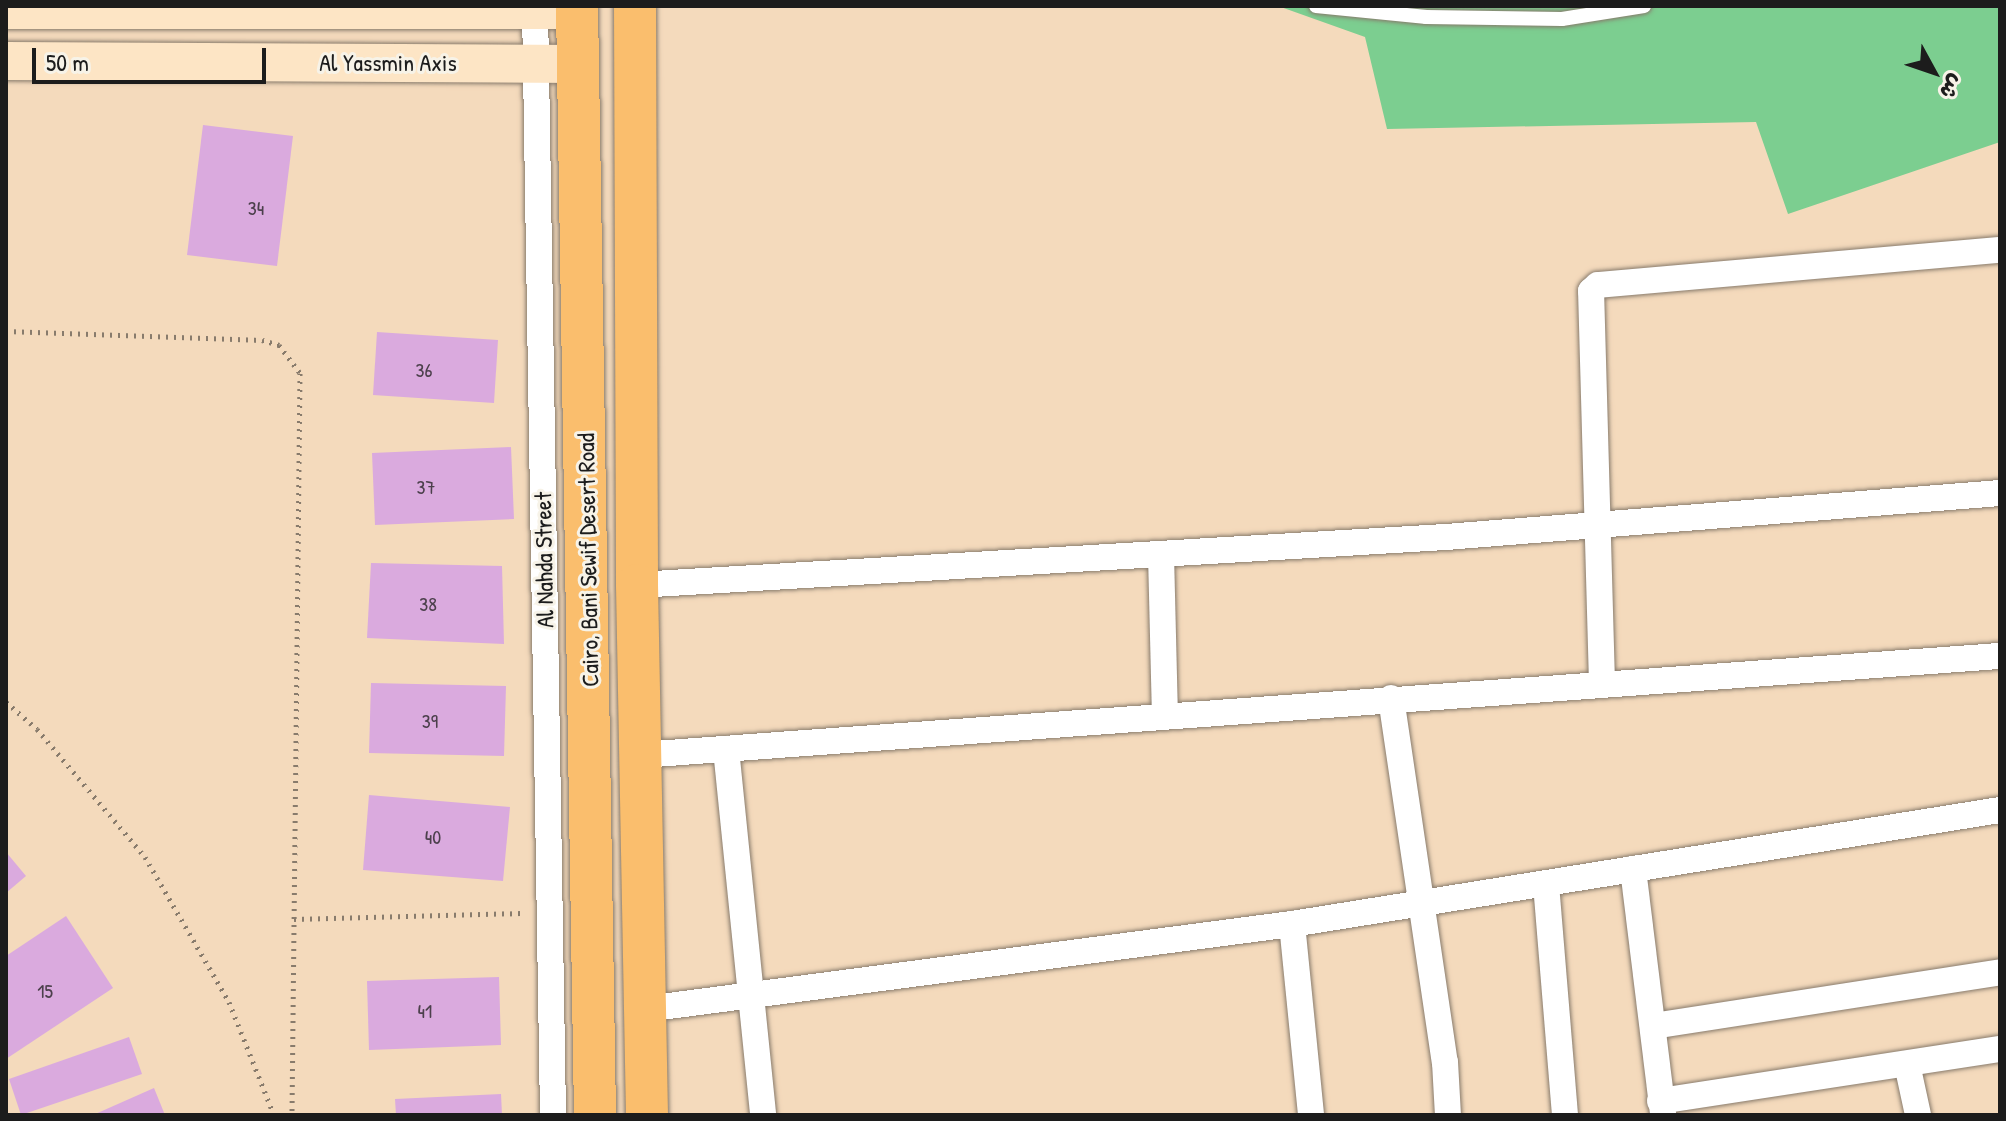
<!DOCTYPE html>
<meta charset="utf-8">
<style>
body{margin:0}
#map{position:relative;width:2006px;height:1121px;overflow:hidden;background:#f4dabc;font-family:"Patrick Hand","Playpen Sans Arabic",sans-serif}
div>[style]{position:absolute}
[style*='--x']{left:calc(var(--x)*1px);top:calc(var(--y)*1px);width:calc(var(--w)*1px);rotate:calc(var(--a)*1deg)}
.green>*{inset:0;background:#7cce90}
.building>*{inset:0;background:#daaade}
.path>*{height:5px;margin-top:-2.5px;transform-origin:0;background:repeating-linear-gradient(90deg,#887b6c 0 2px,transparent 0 8px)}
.roads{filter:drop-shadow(0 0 2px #887b6c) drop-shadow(0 0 2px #887b6c)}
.lane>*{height:14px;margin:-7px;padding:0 7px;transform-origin:7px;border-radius:7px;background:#fff}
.street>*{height:26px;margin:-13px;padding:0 13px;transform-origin:13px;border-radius:13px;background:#fff}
.secondary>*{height:38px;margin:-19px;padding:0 19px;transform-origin:19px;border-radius:19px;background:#fde5c5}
.primary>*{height:42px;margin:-21px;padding:0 21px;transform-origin:21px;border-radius:21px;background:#fabe6d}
span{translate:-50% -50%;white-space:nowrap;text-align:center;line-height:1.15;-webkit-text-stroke:6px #f7f3e8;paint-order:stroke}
.number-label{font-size:20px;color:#4c404c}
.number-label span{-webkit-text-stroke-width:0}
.street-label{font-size:24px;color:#1c1c1c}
.frame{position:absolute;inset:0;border:8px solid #1c1c1c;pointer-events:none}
.north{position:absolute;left:1894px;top:32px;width:80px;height:80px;-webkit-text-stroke:6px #f7f3e8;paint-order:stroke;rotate:130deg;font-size:22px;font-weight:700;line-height:32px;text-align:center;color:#1c1c1c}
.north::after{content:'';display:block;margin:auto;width:28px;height:36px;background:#1c1c1c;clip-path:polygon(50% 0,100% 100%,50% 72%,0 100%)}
.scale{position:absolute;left:32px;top:48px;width:234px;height:36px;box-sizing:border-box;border:4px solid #1c1c1c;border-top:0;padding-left:10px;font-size:24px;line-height:28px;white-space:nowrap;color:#1c1c1c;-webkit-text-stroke:6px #f7f3e8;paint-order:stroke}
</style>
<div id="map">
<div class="green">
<i style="clip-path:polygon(1278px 6px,2000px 6px,2000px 142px,1788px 214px,1756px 122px,1387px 129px,1365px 37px)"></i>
</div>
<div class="building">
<i style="clip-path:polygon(203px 125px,293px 136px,277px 266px,187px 255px)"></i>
<i style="clip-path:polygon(377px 332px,498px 340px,494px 403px,373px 395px)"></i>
<i style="clip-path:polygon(511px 447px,514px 519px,375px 525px,372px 453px)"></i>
<i style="clip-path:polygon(371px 563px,502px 566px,504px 644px,367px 638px)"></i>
<i style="clip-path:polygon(371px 683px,506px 686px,504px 756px,369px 753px)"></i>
<i style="clip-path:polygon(369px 795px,510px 807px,503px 881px,363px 870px)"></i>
<i style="clip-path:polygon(6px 852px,26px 876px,6px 893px)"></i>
<i style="clip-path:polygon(66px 916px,113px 988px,6px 1059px,6px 956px)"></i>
<i style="clip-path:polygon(499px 977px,501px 1045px,369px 1050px,367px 981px)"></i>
<i style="clip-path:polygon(129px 1037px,142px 1074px,21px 1115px,9px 1079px)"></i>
<i style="clip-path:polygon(154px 1088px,165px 1115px,93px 1115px)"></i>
<i style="clip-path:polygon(501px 1094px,502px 1115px,396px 1115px,395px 1099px)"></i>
</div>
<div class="path">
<i style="--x:6;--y:331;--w:256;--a:2"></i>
<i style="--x:262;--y:340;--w:18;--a:16"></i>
<i style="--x:279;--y:345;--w:35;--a:53"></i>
<i style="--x:300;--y:373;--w:742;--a:90.62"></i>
<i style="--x:6;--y:702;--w:41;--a:41.1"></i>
<i style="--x:37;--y:729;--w:167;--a:49.8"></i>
<i style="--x:145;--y:857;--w:168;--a:59.9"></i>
<i style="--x:229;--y:1002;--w:122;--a:68.3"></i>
<i style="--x:294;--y:919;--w:227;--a:-1.5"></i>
</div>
<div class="roads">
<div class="lane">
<i style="--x:1316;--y:6;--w:111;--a:5.7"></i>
<i style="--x:1426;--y:17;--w:136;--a:0.8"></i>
<i style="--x:1562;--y:19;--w:83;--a:-9"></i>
</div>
<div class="street">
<i style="--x:535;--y:6;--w:1109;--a:89.07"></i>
<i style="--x:1161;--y:554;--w:161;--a:88.6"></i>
<i style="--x:637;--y:585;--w:810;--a:-3.4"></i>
<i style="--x:1446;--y:537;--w:556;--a:-4.54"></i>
<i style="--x:1602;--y:683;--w:392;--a:-91.6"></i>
<i style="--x:1591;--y:291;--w:9;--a:-41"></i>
<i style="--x:1598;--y:285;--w:404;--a:-5"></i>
<i style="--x:1391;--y:698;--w:368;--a:81.6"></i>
<i style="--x:1445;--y:1062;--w:53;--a:86.8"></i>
<i style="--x:726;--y:749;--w:368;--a:84.2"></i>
<i style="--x:641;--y:755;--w:1363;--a:-4.17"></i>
<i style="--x:1633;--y:869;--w:248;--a:83"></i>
<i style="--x:1546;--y:884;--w:232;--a:85.3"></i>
<i style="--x:1292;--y:924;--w:192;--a:84.3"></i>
<i style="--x:646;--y:1009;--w:652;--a:-7.5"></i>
<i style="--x:1292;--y:924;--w:717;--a:-9.15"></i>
<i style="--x:1653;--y:1026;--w:351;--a:-8.8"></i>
<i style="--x:1907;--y:1064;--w:52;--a:77.8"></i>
<i style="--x:1660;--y:1101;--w:344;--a:-8.7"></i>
</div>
<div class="secondary">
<i style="--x:6;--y:10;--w:571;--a:0"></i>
<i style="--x:6;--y:61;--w:572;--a:0.3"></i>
</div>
<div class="primary">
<i style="--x:577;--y:6;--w:1109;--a:89.07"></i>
<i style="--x:635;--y:6;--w:579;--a:89.8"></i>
<i style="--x:637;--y:585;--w:530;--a:88.92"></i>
</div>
</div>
<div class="number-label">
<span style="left:256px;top:207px">34</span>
<span style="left:424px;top:369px">36</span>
<span style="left:426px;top:486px">37</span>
<span style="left:428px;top:603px">38</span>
<span style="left:430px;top:720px">39</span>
<span style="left:433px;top:836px">40</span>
<span style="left:45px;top:990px">15</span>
<span style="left:425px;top:1010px">41</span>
</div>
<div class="street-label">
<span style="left:388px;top:63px">Al Yassmin Axis</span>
<span style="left:544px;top:560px;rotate:-91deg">Al Nahda Street</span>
<span style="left:588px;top:560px;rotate:-91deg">Cairo, Bani Sewif Desert Road</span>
</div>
<div class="frame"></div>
<div class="north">ش</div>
<div class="scale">50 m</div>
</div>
